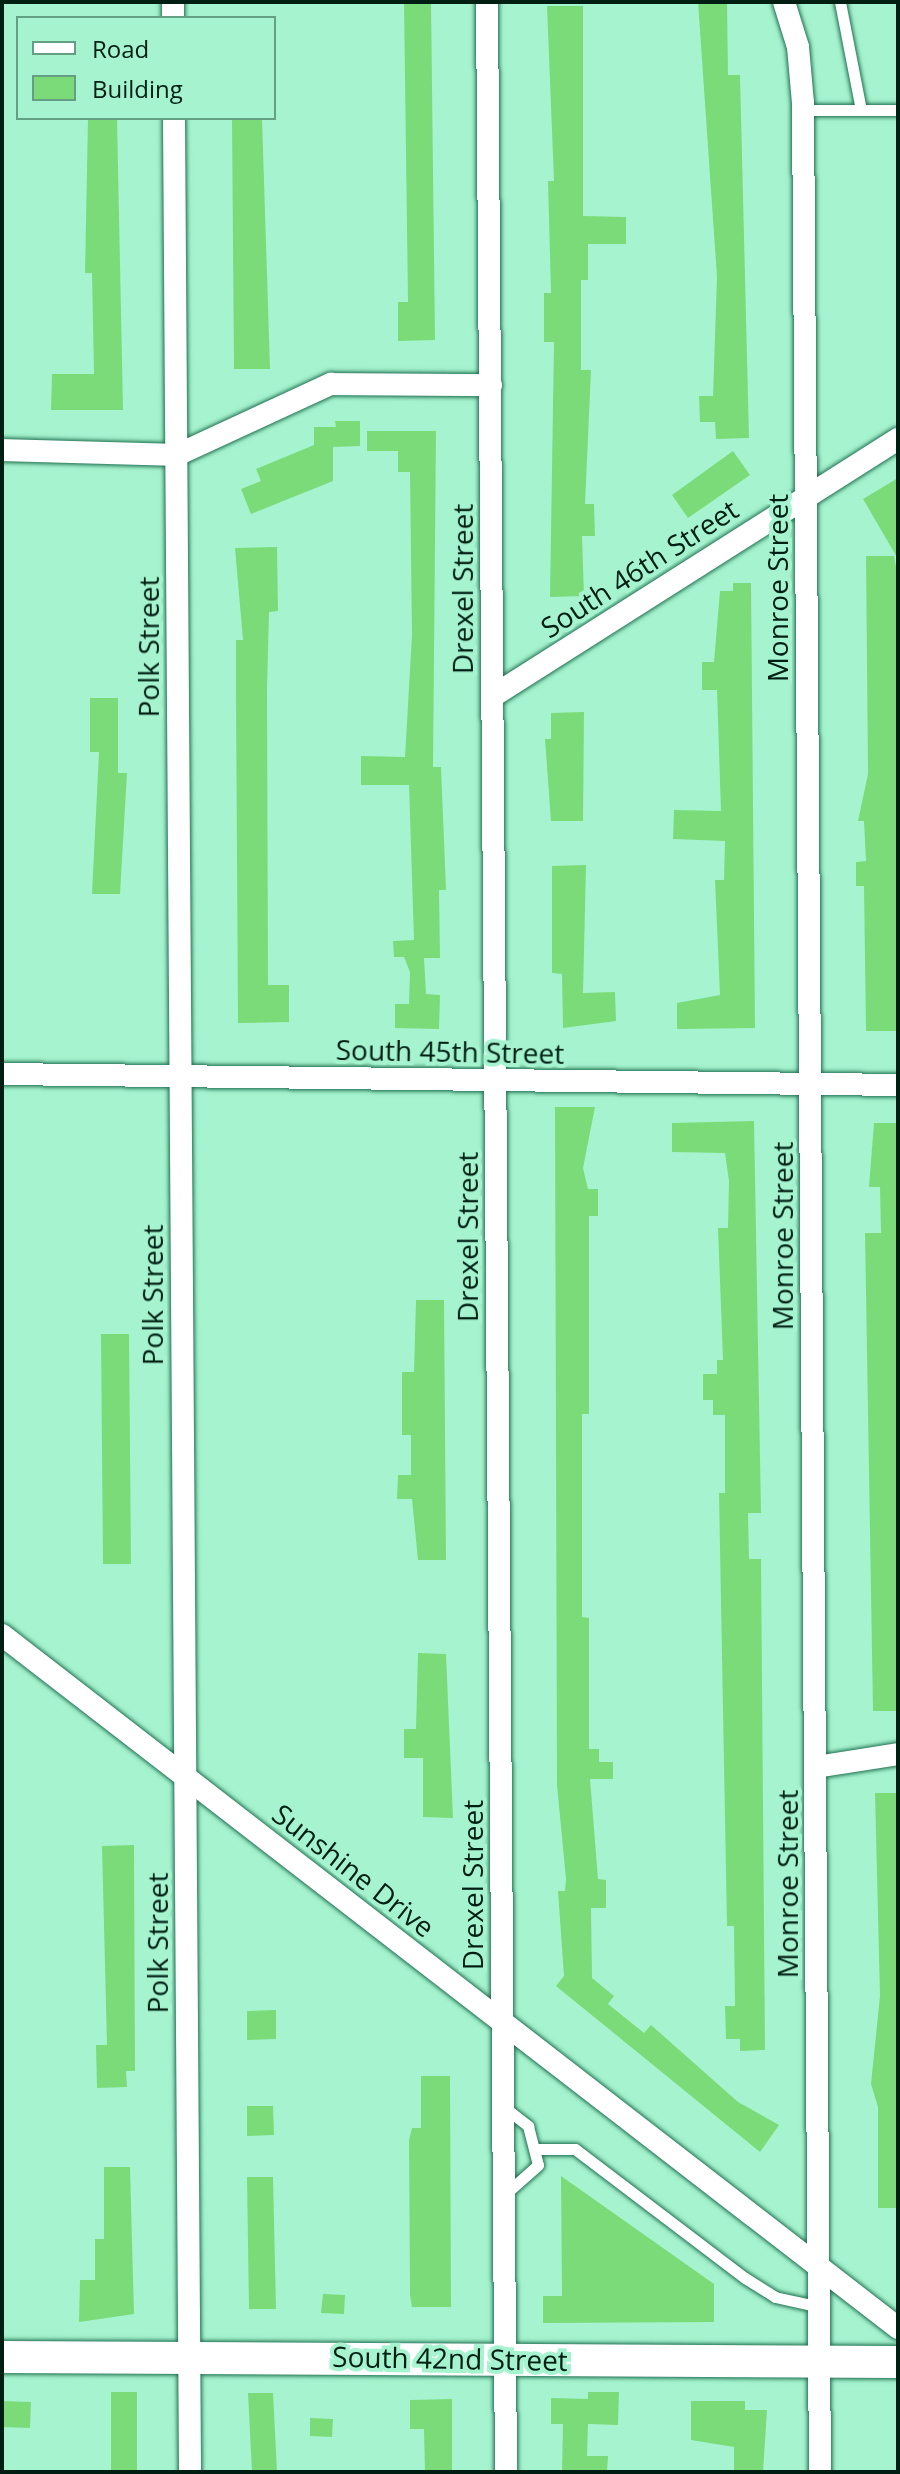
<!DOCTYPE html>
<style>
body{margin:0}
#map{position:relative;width:900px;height:2474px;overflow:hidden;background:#a6f4cf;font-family:"Open Sans",sans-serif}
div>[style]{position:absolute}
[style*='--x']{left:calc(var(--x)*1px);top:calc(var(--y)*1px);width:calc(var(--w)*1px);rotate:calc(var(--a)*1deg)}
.building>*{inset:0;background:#7bdb78}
.roads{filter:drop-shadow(0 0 2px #207051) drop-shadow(0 0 2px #207051)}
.lane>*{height:11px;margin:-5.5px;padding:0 5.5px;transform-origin:5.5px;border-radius:5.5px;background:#fff}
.street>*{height:22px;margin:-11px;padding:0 11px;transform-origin:11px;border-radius:11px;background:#fff}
.secondary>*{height:32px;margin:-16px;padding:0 16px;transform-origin:16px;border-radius:16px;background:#fff}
span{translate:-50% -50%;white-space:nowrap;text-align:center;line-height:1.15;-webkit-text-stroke:8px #a6f4cf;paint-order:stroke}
.street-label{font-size:28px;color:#001f13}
.frame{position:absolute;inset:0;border:4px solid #001f13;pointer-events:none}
.legend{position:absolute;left:16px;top:16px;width:260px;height:104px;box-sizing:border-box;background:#a6f4cf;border:2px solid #649f84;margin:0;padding:10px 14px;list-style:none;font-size:24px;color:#001f13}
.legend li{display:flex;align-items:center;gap:16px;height:40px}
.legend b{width:40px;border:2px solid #649f84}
</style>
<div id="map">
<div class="building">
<i style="clip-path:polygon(404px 2px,431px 2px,435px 340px,398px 341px,398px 302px,408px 302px)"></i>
<i style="clip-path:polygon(698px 2px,727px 2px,728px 75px,740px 75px,749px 438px,716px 439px,715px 422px,700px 422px,699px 396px,713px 396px,717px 277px)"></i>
<i style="clip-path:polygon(547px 6px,583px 6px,583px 216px,626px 217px,626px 244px,588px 244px,588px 280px,581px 280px,581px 370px,591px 370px,585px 504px,594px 504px,595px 536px,582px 536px,584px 596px,550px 597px,554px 342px,544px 342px,544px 293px,551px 293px,548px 181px,554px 181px)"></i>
<i style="clip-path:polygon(88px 118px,117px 118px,123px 410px,51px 410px,52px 374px,94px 374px,92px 273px,85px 273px)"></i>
<i style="clip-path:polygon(232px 118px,262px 118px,270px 369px,234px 369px)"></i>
<i style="clip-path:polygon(335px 421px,360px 421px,360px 446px,333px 447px,333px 481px,251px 514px,241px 489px,261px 481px,256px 469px,314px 445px,314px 427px,336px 427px)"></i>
<i style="clip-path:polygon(367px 431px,436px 431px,433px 767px,441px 767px,446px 890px,439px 890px,440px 958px,424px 958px,426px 994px,440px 995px,439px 1029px,395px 1028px,395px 1004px,409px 1004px,410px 972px,404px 957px,394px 957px,393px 941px,414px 940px,409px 785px,361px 785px,361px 756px,405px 757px,412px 635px,410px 472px,398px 472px,398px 451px,367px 451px)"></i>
<i style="clip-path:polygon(733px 451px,750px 475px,688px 518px,672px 495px)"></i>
<i style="clip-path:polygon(898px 478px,898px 559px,863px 499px)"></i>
<i style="clip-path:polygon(277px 547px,278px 611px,269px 612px,267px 687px,268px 985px,289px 985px,289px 1022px,238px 1023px,236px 695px,236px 640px,243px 640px,235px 548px)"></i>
<i style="clip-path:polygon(866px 556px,894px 556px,898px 577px,898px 1031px,866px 1031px,864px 886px,856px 886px,856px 862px,866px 861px,864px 821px,858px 821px,868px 774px)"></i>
<i style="clip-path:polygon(733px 583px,751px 583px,755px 1028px,677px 1029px,677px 1003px,720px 995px,715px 880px,724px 880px,725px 841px,673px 839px,674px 810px,721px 811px,717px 690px,702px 690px,702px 662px,714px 662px,720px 591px,733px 591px)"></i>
<i style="clip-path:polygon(90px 698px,118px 698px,118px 773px,127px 773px,120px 894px,92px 894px,99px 752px,90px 752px)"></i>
<i style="clip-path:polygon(584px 712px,583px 821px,551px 821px,545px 739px,551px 739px,551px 713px)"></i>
<i style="clip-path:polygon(586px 865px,583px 993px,615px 992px,616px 1021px,563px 1028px,562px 974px,552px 973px,552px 866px)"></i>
<i style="clip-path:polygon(555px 1107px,595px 1107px,583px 1168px,588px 1189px,598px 1189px,598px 1216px,589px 1216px,589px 1414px,582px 1414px,582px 1617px,589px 1618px,589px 1749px,599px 1749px,599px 1762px,613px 1762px,613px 1779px,590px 1779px,598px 1879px,606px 1880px,606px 1908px,591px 1908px,592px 1978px,614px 1996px,608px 2004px,644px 2033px,651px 2025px,738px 2102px,779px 2125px,760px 2152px,556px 1986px,564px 1976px,558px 1891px,565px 1891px,566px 1879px,557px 1785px)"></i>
<i style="clip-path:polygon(754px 1121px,761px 1513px,748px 1513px,749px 1559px,761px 1559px,765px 2050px,740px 2051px,740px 2039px,726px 2039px,725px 2006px,735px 2006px,734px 1926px,727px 1926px,719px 1493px,725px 1493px,725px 1415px,713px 1415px,713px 1400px,703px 1400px,703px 1374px,717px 1374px,717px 1360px,723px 1360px,718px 1228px,728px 1228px,729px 1181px,725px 1153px,672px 1152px,672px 1123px)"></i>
<i style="clip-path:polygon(874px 1123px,898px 1123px,898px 1711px,873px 1711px,865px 1233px,881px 1233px,880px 1187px,869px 1187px)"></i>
<i style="clip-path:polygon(416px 1300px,444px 1300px,446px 1560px,418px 1560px,412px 1499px,397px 1499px,398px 1475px,411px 1475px,411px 1435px,402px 1435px,402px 1372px,414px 1372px)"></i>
<i style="clip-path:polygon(101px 1334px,129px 1334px,131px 1564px,103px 1564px)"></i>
<i style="clip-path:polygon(418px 1653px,446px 1654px,453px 1818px,423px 1817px,423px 1758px,404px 1758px,404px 1729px,416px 1729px)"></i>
<i style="clip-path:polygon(875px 1793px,898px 1793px,898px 2208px,878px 2208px,878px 2107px,871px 2084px,880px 1996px)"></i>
<i style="clip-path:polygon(134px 1845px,135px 2071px,126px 2071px,127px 2087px,97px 2088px,96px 2045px,107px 2045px,102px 1846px)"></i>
<i style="clip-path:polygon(276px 2010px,276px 2039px,247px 2040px,247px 2011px)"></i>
<i style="clip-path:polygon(421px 2076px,450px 2076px,451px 2307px,412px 2307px,410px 2295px,409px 2140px,412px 2128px,421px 2128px)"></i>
<i style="clip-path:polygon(247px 2106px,273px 2106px,274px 2135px,247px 2136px)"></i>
<i style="clip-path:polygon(104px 2167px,130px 2167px,134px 2314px,79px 2322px,80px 2280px,95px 2280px,95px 2239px,104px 2239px)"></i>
<i style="clip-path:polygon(561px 2176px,714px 2284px,714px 2322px,543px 2323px,543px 2296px,562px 2296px)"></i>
<i style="clip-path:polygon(247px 2177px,273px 2177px,276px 2309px,249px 2309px)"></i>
<i style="clip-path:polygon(323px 2294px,345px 2295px,344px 2314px,321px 2313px)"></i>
<i style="clip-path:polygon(111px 2392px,137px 2392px,137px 2472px,111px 2472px)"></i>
<i style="clip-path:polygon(588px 2392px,619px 2392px,618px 2425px,588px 2424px,587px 2456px,608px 2456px,607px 2472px,562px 2472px,563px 2424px,551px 2424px,551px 2398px,588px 2399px)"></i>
<i style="clip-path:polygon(248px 2393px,273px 2393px,277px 2472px,252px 2472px)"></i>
<i style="clip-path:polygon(452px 2399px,452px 2472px,425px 2472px,424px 2429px,410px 2429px,410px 2400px)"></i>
<i style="clip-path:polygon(2px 2401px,31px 2402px,30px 2428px,2px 2427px)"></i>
<i style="clip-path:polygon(691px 2401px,745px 2401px,745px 2410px,767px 2410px,763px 2472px,734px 2472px,734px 2447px,691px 2440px)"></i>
<i style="clip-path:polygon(310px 2418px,333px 2419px,332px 2437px,310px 2436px)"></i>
</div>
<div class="roads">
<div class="lane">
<i style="--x:840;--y:2;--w:110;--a:79"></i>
<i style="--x:803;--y:110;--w:95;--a:0"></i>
<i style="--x:504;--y:2107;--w:31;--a:38"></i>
<i style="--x:528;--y:2126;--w:40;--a:75.6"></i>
<i style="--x:538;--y:2165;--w:45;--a:138.6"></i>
<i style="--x:537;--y:2149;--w:38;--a:0"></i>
<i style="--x:575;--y:2149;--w:213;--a:37.2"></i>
<i style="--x:745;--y:2278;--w:36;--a:32"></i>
<i style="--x:775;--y:2297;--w:47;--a:12.3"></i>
</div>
<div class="street">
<i style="--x:173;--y:2;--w:16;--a:90"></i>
<i style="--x:487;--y:2;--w:2470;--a:89.56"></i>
<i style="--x:784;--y:2;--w:47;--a:72.7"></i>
<i style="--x:798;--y:47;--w:56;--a:84.9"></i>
<i style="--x:803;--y:103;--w:2369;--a:89.59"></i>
<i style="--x:174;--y:118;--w:2354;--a:89.61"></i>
<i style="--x:2;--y:450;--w:175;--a:1.6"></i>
<i style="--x:177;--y:455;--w:170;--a:-24.8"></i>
<i style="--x:331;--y:384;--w:160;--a:0.4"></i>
<i style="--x:493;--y:696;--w:480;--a:-32.4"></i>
<i style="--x:2;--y:1074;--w:896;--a:0.7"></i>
<i style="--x:2;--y:1635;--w:1133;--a:37.72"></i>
<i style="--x:816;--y:1767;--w:83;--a:-9"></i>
</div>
<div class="secondary">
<i style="--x:2;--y:2357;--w:896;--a:0.32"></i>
</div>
</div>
<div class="street-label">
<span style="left:639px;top:568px;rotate:-33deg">South 46th Street</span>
<span style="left:777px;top:588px;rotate:-90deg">Monroe Street</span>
<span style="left:462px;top:589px;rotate:-90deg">Drexel Street</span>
<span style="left:148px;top:647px;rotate:-90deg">Polk Street</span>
<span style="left:450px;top:1051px;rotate:1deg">South 45th Street</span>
<span style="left:782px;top:1236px;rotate:-90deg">Monroe Street</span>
<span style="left:467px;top:1237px;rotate:-90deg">Drexel Street</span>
<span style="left:152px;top:1295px;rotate:-90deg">Polk Street</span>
<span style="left:354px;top:1870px;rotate:38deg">Sunshine Drive</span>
<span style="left:787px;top:1884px;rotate:-90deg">Monroe Street</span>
<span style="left:472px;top:1885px;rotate:-90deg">Drexel Street</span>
<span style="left:157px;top:1943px;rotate:-90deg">Polk Street</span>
<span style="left:450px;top:2358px;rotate:1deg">South 42nd Street</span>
</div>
<div class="frame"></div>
<ul class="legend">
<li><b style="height:10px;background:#fff"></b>Road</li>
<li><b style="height:22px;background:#7bdb78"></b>Building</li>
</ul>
</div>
